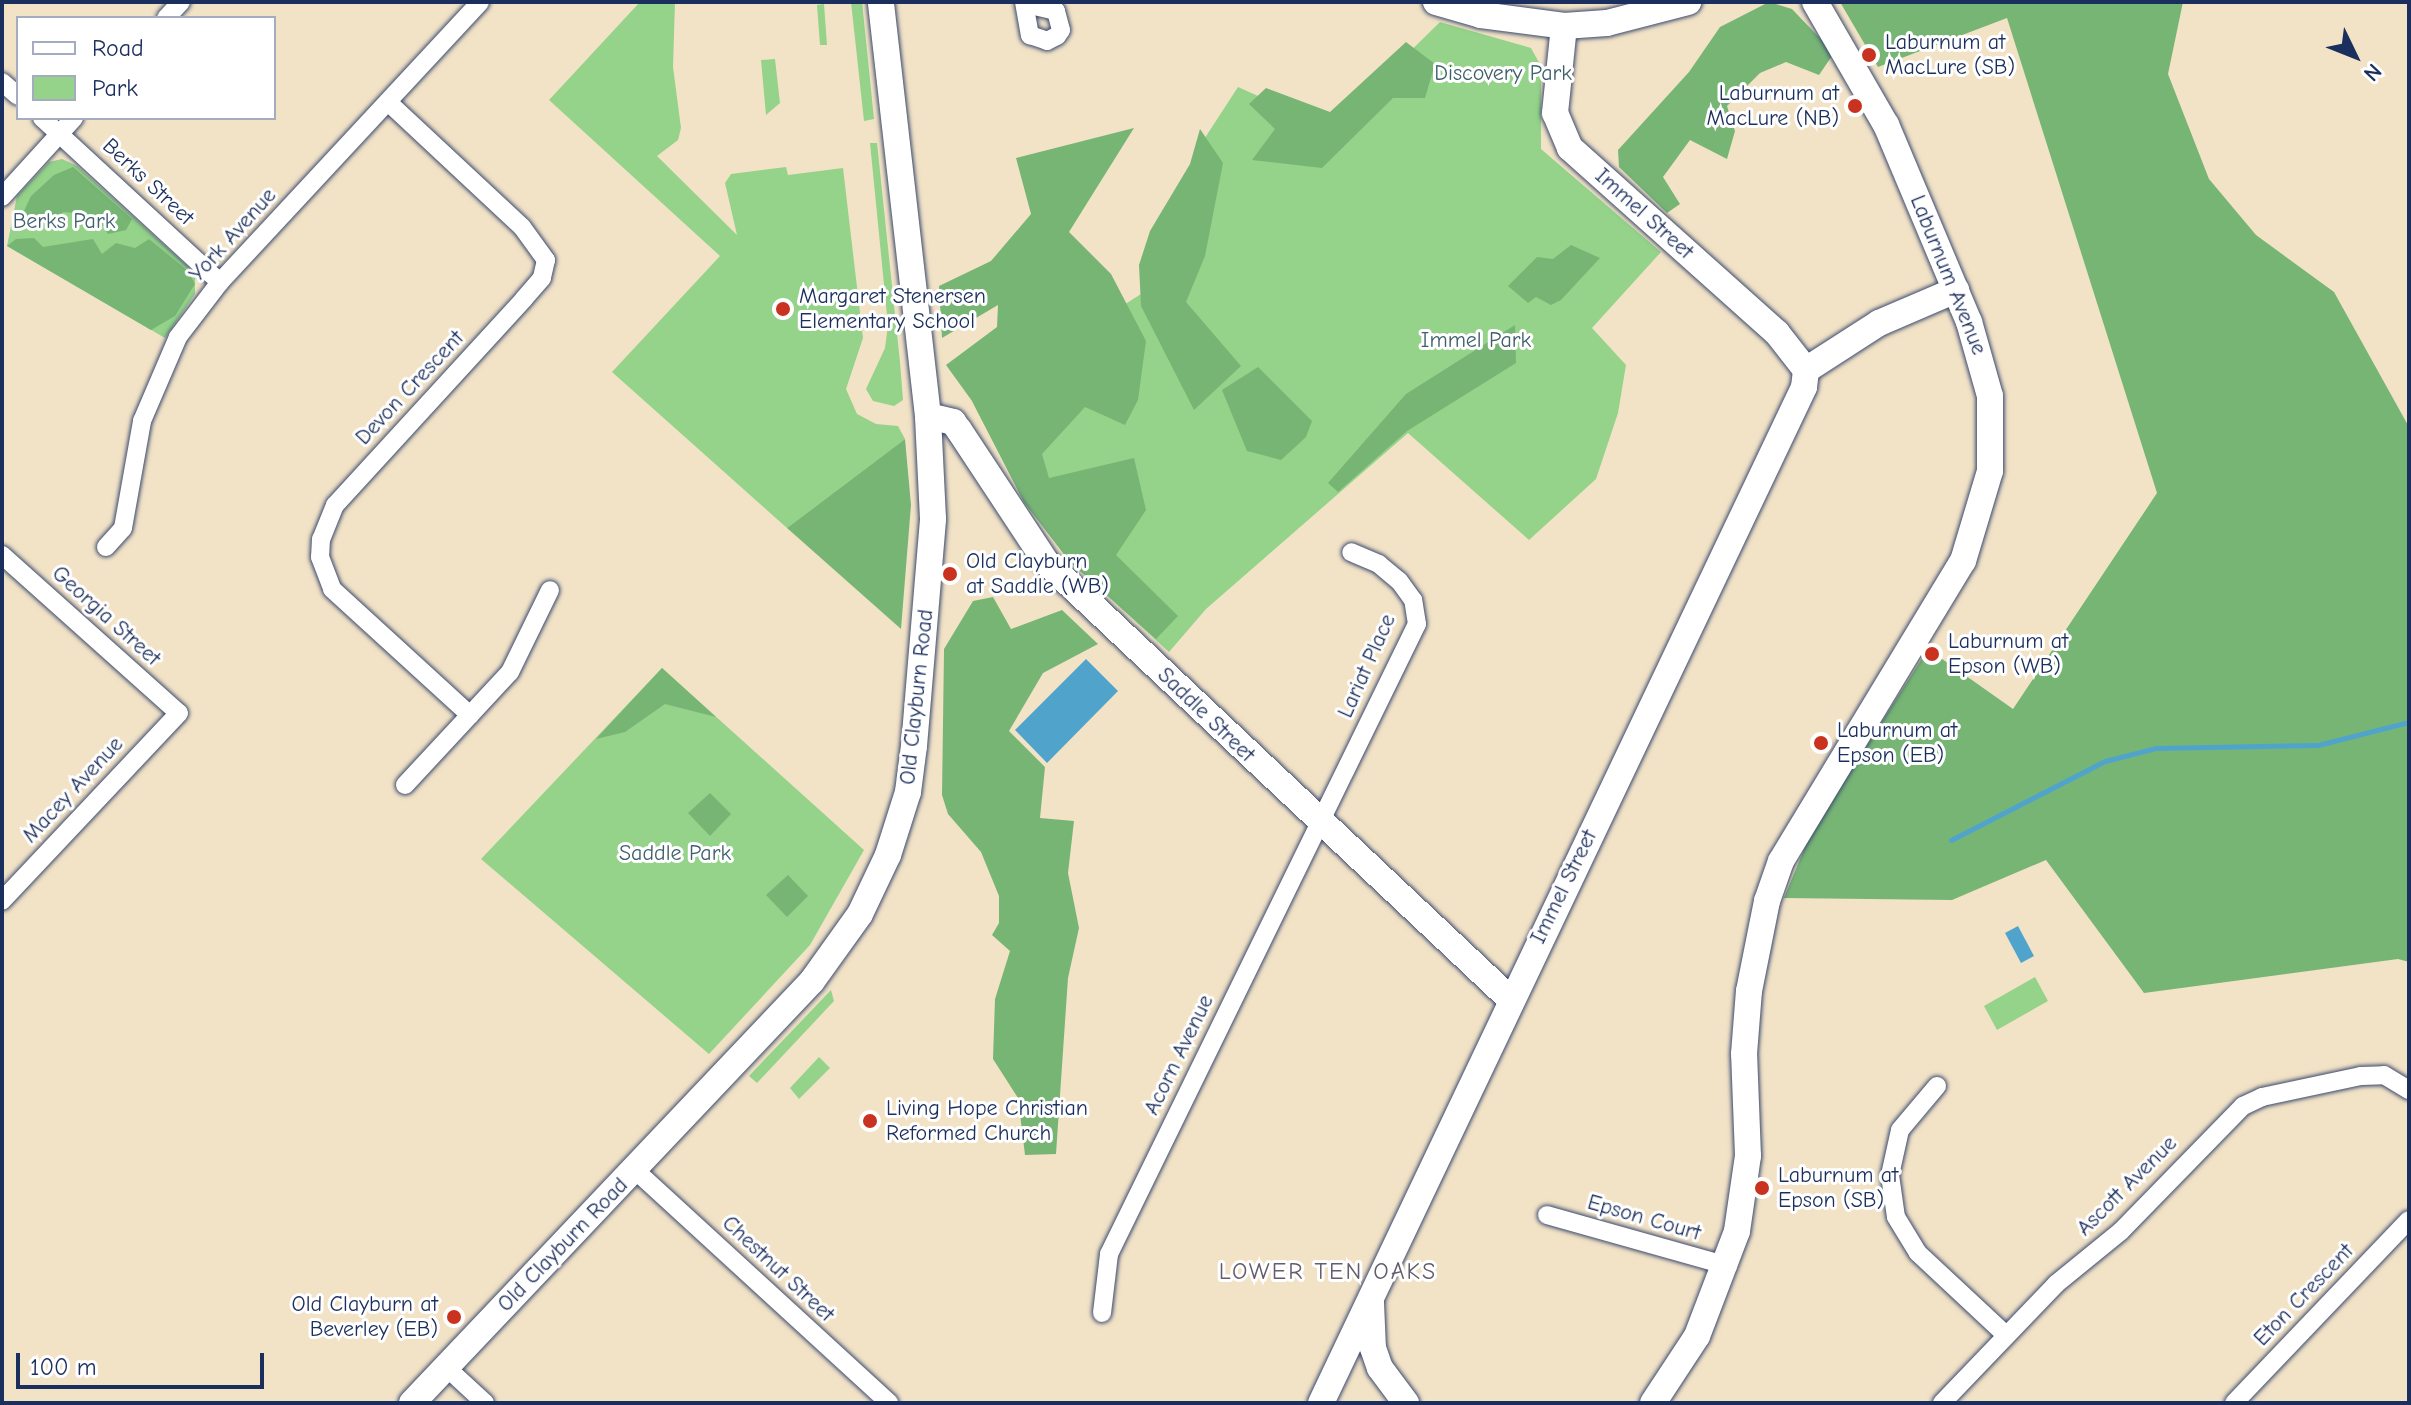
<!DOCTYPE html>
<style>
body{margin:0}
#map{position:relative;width:2411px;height:1405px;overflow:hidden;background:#f2e3c7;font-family:"Comic Neue",sans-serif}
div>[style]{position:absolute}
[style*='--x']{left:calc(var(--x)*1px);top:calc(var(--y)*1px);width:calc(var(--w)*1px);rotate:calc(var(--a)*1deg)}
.green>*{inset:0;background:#94d389}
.forest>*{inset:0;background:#77b575}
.water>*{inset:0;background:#50a4cc}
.stream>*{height:5px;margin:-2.5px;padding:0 2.5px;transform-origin:2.5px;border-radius:2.5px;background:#50a4cc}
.roads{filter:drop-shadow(0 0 2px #3b4a6e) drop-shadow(0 0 2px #3b4a6e)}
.street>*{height:18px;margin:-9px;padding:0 9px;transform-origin:9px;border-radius:9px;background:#fff}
.secondary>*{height:26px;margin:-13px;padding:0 13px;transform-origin:13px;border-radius:13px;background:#fff}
.dots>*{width:22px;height:22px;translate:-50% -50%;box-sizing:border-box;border:4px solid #fff;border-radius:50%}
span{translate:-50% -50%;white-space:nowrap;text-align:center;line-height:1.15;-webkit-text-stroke:6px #fff;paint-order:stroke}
.poi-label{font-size:22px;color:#1b2f5e}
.left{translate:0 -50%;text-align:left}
.right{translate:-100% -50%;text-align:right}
.park-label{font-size:22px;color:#3f606b}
.street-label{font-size:22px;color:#1b2f5e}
.neighbourhood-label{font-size:24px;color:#635d6c;letter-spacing:2px}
.frame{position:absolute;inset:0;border:4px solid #1b2f5e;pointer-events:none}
.legend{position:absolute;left:16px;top:16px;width:260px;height:104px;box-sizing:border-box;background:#fff;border:2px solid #a4acbf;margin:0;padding:10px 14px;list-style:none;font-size:24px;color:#1b2f5e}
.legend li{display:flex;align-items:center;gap:16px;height:40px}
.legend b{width:40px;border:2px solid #a4acbf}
.north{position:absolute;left:2315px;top:16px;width:80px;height:80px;-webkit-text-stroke:6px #fff;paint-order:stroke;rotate:133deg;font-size:22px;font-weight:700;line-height:32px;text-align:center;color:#1b2f5e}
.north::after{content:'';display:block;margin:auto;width:28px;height:36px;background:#1b2f5e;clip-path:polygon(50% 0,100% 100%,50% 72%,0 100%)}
.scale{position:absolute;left:16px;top:1353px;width:248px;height:36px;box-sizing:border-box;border:4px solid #1b2f5e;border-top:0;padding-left:10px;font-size:24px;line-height:28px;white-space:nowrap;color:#1b2f5e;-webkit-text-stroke:6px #fff;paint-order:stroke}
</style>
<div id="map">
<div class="green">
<i style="clip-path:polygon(640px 2px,675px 2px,673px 67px,681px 128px,678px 140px,657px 156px,737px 235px,725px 183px,731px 174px,786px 167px,788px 175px,843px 168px,863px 338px,846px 389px,857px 414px,876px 424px,898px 426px,905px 439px,787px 528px,612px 372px,720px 256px,549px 100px)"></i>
<i style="clip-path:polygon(851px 2px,862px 2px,874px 119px,864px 121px)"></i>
<i style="clip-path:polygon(824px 4px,827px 45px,820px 45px,817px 5px)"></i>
<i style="clip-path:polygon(1440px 22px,1531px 48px,1541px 66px,1541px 149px,1661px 252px,1592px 328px,1626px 365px,1618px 413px,1596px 479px,1529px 540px,1408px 433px,1206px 609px,1169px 652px,1070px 562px,1024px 502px,972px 401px,1160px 282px,1199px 147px,1238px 87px,1331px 129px)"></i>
<i style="clip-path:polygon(775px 59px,780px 103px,766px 115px,761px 60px)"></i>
<i style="clip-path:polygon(870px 143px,877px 143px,900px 362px,903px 400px,894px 406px,873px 401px,866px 389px,885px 348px,888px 325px)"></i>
<i style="clip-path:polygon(62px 159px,77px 166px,195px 273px,195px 294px,165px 338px,7px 246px,17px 196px,49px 162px)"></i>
<i style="clip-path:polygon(662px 668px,864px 850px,810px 945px,709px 1054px,481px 859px)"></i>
<i style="clip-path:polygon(2035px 977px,2048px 1001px,1997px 1030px,1984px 1006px)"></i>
<i style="clip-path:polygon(831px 990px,834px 1001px,757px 1083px,749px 1076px)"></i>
<i style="clip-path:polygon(819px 1057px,830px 1068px,799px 1099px,790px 1088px)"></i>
</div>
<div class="forest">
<i style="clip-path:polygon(1769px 2px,1792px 9px,1834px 53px,1819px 75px,1786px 62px,1760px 73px,1727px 106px,1735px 131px,1727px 159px,1690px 140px,1663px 177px,1680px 204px,1667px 213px,1619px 167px,1618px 150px,1689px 72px,1720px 27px)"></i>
<i style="clip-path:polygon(1840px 2px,2183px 2px,2168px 74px,2209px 179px,2256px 235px,2334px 292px,2409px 427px,2409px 962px,2398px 959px,2144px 993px,2046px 860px,1952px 900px,1784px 898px,1810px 835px,1928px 649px,2013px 709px,2157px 493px,2007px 18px,1878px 67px)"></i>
<i style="clip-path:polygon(1406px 42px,1435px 64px,1425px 98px,1393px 98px,1322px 168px,1252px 160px,1275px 129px,1249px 104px,1266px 88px,1330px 112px)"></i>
<i style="clip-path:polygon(1134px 128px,1069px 232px,1111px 274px,1146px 341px,1138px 400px,1125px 425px,1085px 407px,1042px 454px,1049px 478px,1134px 458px,1146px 510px,1116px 555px,1178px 616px,1156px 639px,1070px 562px,1024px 502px,972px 401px,946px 365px,997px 327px,998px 305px,942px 338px,939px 286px,991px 261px,1031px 214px,1016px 158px)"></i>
<i style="clip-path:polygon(1200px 129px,1223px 163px,1205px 256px,1186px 302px,1241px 366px,1194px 410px,1141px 306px,1139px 265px,1150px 231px,1190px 164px)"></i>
<i style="clip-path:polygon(73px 167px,132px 219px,126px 230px,108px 234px,95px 215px,64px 212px,38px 224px,23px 213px,31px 196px,54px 175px)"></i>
<i style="clip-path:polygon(34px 238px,43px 247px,93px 239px,102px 254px,116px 243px,135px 248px,149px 239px,188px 271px,195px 284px,175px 316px,151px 330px,7px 246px,16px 239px)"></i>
<i style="clip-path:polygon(1571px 245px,1600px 258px,1561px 300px,1551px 305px,1536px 297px,1528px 303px,1508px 286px,1537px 257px,1553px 259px)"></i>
<i style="clip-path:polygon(1515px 325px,1516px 363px,1407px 431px,1338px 492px,1328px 483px,1406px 394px)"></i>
<i style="clip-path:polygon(1258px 367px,1312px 421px,1306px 437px,1281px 460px,1247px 451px,1222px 390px)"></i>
<i style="clip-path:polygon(905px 439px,911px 505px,901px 629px,787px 528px)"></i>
<i style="clip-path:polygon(993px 597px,1011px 629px,1062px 610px,1098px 644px,1043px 673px,1009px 731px,1045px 767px,1040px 818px,1074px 821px,1068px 873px,1079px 928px,1068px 978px,1056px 1154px,1025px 1155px,1018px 1098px,993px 1059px,995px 999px,1010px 951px,992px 935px,999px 923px,999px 896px,981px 852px,948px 814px,942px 795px,944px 649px,973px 601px)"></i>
<i style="clip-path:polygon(662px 668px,716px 717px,665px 704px,625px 732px,596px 739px)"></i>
<i style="clip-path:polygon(710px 793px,731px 814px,710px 836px,688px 813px)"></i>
<i style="clip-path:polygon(788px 875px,808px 896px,787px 917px,766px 895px)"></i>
</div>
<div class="water">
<i style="clip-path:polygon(1086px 659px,1118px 691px,1047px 763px,1015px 730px)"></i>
<i style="clip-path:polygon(2018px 926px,2034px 956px,2021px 963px,2005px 933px)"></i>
</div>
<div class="stream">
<i style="--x:1951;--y:840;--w:173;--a:-27.2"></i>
<i style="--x:2105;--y:761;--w:53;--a:-14.3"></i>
<i style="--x:2156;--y:748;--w:162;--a:-1.1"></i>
<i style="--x:2318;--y:745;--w:94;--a:-14.2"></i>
</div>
<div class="roads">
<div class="street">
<i style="--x:1024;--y:2;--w:34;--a:80"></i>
<i style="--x:1030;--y:35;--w:18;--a:19"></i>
<i style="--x:1047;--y:41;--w:11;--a:-27"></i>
<i style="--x:1057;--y:36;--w:7;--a:-56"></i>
<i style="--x:1061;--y:30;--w:20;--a:-105"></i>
<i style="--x:1056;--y:11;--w:31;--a:-167"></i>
<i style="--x:166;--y:18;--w:22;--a:-47"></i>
<i style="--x:2;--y:82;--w:21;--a:41"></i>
<i style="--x:388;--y:102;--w:183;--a:43"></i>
<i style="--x:522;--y:227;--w:41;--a:54"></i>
<i style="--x:546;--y:260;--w:18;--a:103"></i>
<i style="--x:542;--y:278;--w:28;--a:131"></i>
<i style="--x:524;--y:299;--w:280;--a:132.5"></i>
<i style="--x:335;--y:505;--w:37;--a:112"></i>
<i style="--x:321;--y:539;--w:18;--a:93"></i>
<i style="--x:320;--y:557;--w:34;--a:69"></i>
<i style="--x:332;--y:589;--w:187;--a:42.4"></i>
<i style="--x:42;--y:118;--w:242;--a:42.7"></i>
<i style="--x:2;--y:197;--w:107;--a:-47.7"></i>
<i style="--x:106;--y:547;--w:25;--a:-48"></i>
<i style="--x:123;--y:528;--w:109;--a:-79.9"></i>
<i style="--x:142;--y:421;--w:91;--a:-66.8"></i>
<i style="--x:178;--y:337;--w:69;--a:-52.6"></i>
<i style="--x:220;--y:282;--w:382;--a:-47.1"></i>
<i style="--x:2;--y:555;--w:237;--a:41.8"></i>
<i style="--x:179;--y:713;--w:258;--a:133.3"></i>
<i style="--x:405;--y:785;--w:154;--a:-47.1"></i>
<i style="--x:510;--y:672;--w:91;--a:-64"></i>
<i style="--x:1937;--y:1086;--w:57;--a:130.1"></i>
<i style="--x:1900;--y:1130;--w:46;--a:102.5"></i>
<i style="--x:1890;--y:1175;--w:42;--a:81.9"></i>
<i style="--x:1896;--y:1217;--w:42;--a:58.6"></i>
<i style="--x:1918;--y:1253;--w:120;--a:43"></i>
<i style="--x:635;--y:1170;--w:345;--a:42.5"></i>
<i style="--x:1547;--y:1215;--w:188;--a:15.7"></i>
<i style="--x:1102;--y:1313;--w:59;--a:-83.2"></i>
<i style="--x:1109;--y:1254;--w:701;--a:-63.95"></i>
<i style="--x:1417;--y:624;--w:24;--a:-99"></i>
<i style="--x:1413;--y:600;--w:24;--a:-126"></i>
<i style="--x:1399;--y:581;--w:26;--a:-140"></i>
<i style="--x:1379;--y:564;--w:30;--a:-157"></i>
<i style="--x:446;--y:1367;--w:53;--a:42.7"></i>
<i style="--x:1942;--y:1403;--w:165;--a:-46.2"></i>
<i style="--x:2056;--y:1284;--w:84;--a:-39.2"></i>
<i style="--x:2121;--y:1231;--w:175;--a:-45.7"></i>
<i style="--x:2243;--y:1106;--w:21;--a:-25"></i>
<i style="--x:2262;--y:1097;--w:101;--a:-12"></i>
<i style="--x:2361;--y:1076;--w:23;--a:-2"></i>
<i style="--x:2384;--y:1075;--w:29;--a:31"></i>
<i style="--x:2234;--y:1403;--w:253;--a:-46.3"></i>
</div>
<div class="secondary">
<i style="--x:1436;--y:2;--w:47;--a:16.1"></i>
<i style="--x:1481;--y:15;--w:84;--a:7.5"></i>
<i style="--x:1564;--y:26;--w:43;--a:-4"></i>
<i style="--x:1607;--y:23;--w:84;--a:-14.5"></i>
<i style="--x:1806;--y:370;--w:87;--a:-32.8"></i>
<i style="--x:1879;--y:323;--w:84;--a:-23.2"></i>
<i style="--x:928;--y:416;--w:26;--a:13"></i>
<i style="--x:953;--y:422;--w:10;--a:53"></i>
<i style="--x:959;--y:430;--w:158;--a:56.6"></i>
<i style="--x:1046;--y:562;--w:637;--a:43.28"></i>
<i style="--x:1371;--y:1303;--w:45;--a:87.5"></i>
<i style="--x:1373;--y:1348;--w:21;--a:71"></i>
<i style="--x:1380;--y:1368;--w:44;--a:53.4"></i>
<i style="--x:412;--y:1403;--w:581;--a:-46.53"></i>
<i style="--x:812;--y:981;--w:82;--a:-54.4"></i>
<i style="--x:860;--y:914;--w:65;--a:-64.6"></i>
<i style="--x:888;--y:855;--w:66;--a:-72.4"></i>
<i style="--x:908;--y:792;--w:46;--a:-82.6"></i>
<i style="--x:914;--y:746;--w:228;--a:-85.2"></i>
<i style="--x:933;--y:519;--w:103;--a:-92.8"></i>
<i style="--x:928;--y:416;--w:417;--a:-96.5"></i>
<i style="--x:1321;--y:1403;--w:1125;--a:-64.57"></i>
<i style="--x:1804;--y:387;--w:17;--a:-83"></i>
<i style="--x:1806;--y:370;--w:47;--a:-128.1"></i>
<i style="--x:1777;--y:333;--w:278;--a:-138.2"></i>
<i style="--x:1570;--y:148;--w:38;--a:-113"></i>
<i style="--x:1555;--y:113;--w:87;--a:-84.1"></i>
<i style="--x:1653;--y:1403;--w:80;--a:-56.7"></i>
<i style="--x:1697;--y:1336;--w:112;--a:-69.1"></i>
<i style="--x:1737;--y:1231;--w:76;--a:-81.7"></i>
<i style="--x:1748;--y:1156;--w:102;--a:-92.2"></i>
<i style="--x:1744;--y:1054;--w:63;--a:-85.5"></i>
<i style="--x:1749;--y:991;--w:92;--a:-78.7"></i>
<i style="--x:1767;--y:901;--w:42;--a:-70.7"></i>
<i style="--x:1781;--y:861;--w:351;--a:-58.8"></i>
<i style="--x:1963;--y:561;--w:94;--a:-73.3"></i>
<i style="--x:1990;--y:471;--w:75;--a:-90"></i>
<i style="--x:1990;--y:396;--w:77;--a:-105.8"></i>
<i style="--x:1969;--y:322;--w:214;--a:-112.8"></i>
<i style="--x:1886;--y:125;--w:142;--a:-120"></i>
</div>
</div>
<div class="dots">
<i style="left:1869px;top:55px;background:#c8321e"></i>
<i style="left:1855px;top:106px;background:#c8321e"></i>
<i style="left:783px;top:309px;background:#c8321e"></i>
<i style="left:950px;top:574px;background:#c8321e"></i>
<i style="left:1932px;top:654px;background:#c8321e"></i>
<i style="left:1821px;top:743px;background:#c8321e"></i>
<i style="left:870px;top:1121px;background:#c8321e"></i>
<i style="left:1762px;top:1188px;background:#c8321e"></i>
<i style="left:454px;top:1317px;background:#c8321e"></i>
</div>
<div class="poi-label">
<span class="left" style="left:1885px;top:55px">Laburnum at<br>MacLure (SB)</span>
<span class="right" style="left:1839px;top:106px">Laburnum at<br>MacLure (NB)</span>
<span class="left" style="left:799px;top:309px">Margaret Stenersen<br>Elementary School</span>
<span class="left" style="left:966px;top:574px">Old Clayburn<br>at Saddle (WB)</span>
<span class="left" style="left:1948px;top:654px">Laburnum at<br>Epson (WB)</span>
<span class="left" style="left:1837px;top:743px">Laburnum at<br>Epson (EB)</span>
<span class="left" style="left:886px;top:1121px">Living Hope Christian<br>Reformed Church</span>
<span class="left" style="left:1778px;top:1188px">Laburnum at<br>Epson (SB)</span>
<span class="right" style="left:438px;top:1317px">Old Clayburn at<br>Beverley (EB)</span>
</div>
<div class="park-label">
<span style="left:1503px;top:74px">Discovery Park</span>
<span style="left:64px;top:222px">Berks Park</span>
<span style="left:1476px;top:341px">Immel Park</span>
<span style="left:675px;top:854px">Saddle Park</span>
</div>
<div class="street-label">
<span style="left:148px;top:182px;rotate:43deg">Berks Street</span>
<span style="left:1644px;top:214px;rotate:42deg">Immel Street</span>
<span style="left:233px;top:235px;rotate:-48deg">York Avenue</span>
<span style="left:1948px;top:275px;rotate:68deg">Laburnum Avenue</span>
<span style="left:410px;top:388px;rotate:-47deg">Devon Crescent</span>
<span style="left:106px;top:616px;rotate:42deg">Georgia Street</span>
<span style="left:1367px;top:666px;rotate:-66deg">Lariat Place</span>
<span style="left:917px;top:697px;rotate:-84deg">Old Clayburn Road</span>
<span style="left:1206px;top:715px;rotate:44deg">Saddle Street</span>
<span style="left:73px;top:790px;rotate:-47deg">Macey Avenue</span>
<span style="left:1564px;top:887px;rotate:-64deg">Immel Street</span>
<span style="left:1179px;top:1055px;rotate:-64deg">Acorn Avenue</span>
<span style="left:2127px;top:1186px;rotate:-45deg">Ascott Avenue</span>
<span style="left:1644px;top:1218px;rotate:16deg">Epson Court</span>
<span style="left:563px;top:1245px;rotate:-46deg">Old Clayburn Road</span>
<span style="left:778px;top:1269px;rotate:43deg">Chestnut Street</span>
<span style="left:2304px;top:1295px;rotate:-46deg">Eton Crescent</span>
</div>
<div class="neighbourhood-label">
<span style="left:1328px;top:1272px">LOWER TEN OAKS</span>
</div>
<div class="frame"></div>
<ul class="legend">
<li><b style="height:10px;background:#fff"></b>Road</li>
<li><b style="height:22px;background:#94d389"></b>Park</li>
</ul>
<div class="north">N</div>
<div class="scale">100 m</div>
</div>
